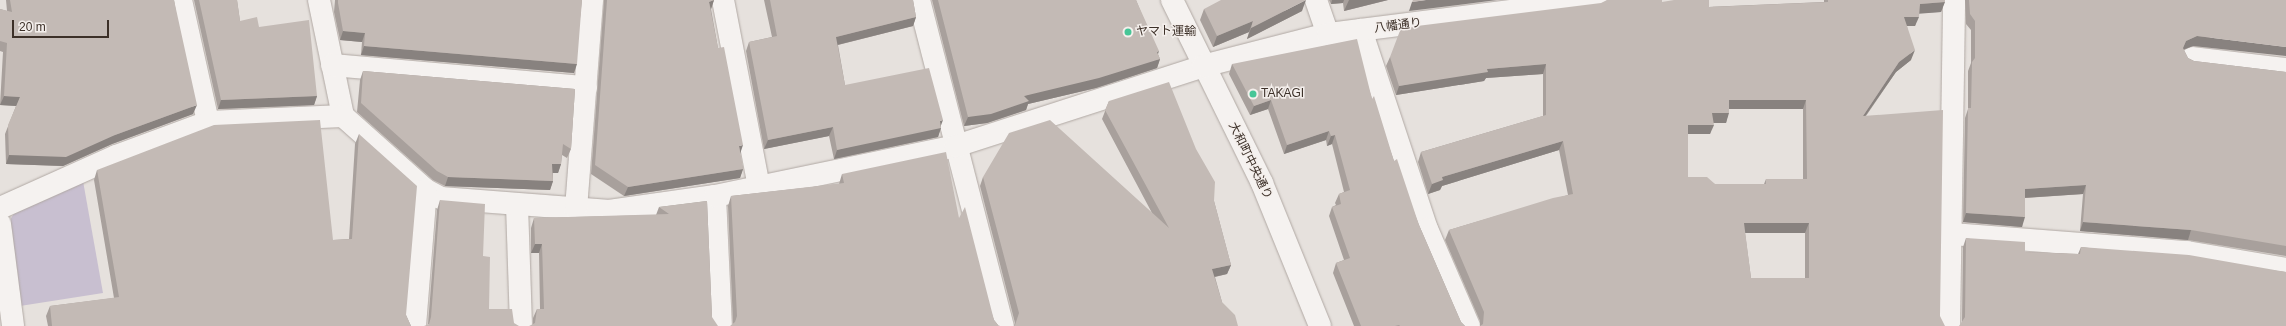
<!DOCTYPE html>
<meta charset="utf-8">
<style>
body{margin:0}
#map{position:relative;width:2286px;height:326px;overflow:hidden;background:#e6e1dd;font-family:Arial,"Noto Sans JP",sans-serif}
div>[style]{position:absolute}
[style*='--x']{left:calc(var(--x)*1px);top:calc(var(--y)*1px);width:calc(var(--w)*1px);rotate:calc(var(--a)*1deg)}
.green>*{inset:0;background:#c8bfd0}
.roads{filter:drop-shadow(0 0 1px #b0a8a3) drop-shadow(0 0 1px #b0a8a3)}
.minor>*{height:22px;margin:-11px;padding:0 11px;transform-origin:11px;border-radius:11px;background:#f5f2f0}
.wall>*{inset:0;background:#a8a09c}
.shaded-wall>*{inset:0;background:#88827f}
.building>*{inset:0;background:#c3bab5}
.dots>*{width:11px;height:11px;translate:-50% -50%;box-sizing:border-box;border:2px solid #f4efec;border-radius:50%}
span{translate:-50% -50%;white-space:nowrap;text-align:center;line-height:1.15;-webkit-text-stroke:3px #f4efec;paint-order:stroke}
.street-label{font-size:12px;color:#3c3028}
.poi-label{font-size:12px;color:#3c3028}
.left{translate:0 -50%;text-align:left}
.scale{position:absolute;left:12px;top:20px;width:97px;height:18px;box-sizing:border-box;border:2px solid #3c3028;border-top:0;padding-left:5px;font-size:12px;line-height:14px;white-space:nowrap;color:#3c3028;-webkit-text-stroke:3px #f4efec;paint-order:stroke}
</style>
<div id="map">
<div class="green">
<i style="clip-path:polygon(83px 181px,103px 293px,20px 306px,10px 220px,16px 210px)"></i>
</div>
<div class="roads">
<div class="minor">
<i style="--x:181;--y:0;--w:125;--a:77.5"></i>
<i style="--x:319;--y:0;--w:118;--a:78.3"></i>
<i style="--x:723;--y:0;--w:190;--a:79.1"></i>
<i style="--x:919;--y:0;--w:337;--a:75.6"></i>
<i style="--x:1172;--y:0;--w:204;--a:63.8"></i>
<i style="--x:1262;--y:183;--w:154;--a:67.9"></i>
<i style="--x:1316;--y:0;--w:36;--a:71"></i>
<i style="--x:1361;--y:30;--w:210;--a:71.7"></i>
<i style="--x:1427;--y:229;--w:106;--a:66.6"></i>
<i style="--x:2192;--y:58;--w:95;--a:6.7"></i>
<i style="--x:332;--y:65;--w:255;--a:5"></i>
<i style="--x:715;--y:196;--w:130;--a:87.4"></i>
<i style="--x:517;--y:205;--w:121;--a:88.1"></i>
<i style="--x:0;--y:208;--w:127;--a:-24.1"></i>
<i style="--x:116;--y:156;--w:98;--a:-20.3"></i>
<i style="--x:208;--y:122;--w:135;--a:-2.5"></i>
<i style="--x:343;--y:116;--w:111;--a:41.7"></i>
<i style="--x:426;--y:190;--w:17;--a:28"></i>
<i style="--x:441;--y:198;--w:169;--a:4.4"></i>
<i style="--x:609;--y:211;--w:107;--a:-8.1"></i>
<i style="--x:715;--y:196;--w:246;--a:-11.7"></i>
<i style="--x:956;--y:146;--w:260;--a:-17.9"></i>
<i style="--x:1203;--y:66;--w:129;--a:-14.4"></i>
<i style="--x:1328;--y:34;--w:270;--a:-7.2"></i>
<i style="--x:576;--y:209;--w:210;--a:-85.6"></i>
<i style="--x:0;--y:224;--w:103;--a:82.7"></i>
<i style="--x:1952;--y:234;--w:236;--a:4.4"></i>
<i style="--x:2187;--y:252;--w:100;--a:9.7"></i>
<i style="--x:415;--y:326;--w:136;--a:-85.4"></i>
<i style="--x:1949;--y:326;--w:326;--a:-89.1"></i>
</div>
</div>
<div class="wall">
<i style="clip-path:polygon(6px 0,174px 0,193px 114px,112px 144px,63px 166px,6px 164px,5px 134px,16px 106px,0 105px,3px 52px,0 51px,0 9px,7px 11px)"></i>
<i style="clip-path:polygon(194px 0,237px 0,240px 21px,259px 27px,317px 96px,314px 105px,218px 109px)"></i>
<i style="clip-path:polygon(335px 0,582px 0,574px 73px,361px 55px,362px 42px,340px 40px,334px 12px)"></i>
<i style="clip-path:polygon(604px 0,714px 0,711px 9px,718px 48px,743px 169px,740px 178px,624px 196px,591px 174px,604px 1px)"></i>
<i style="clip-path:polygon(764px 0,913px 0,916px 17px,913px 26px,838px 45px,845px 85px,941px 126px,938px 137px,834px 159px,829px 136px,764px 149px,746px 51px,749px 42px,772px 37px)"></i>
<i style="clip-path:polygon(932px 0,1136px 0,1160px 59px,1157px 68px,1096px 88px,1028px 104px,1026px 110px,987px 123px,964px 126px)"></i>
<i style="clip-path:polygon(1329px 0,1388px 0,1344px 11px,1343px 3px,1331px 4px)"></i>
<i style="clip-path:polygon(evenodd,1824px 0,1945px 0,1941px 12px,1919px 13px,1915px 26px,1907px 26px,1911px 60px,1896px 72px,1866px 116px,1940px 316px,1480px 326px,1480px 321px,1445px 240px,1449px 230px,1568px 195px,1559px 150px,1442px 186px,1440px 190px,1428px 194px,1418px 162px,1421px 152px,1543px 116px,1543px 74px,1486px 78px,1484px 81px,1396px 95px,1386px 66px,1390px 57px,1662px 2px,1709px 7px,1824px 2px,1824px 0,1729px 109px,1803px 109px,1803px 179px,1766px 179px,1764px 184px,1715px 184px,1688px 177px,1688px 134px,1710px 134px,1713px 123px,1726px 123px,1729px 109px,1824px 0,1745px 233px,1805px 233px,1805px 278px,1751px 278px,1745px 233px)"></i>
<i style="clip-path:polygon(1965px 0,2286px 0,2193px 46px,2184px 50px,2188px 58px,2194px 61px,2286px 72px,2286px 256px,2188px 240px,2080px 231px,2083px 194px,2025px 198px,2022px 227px,1963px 222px,1965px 118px,1968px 109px,1968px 71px,1971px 63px,1971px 30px,1966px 24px)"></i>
<i style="clip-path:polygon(1204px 9px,1302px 11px,1247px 39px,1249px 32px,1213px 47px,1200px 20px)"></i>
<i style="clip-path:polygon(1232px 64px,1372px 99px,1394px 161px,1419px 225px,1461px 322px,1465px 326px,1354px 326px,1333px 273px,1336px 263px,1344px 260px,1329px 216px,1332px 207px,1336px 205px,1335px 203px,1339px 194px,1344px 192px,1332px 144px,1327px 146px,1326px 140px,1284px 154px,1268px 109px,1250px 115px,1229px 74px)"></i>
<i style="clip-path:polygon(363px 71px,575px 89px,571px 149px,567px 158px,562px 155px,561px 164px,558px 173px,553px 173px,553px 181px,550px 190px,445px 186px,433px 180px,357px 112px,360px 80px)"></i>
<i style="clip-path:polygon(1109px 101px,1214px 201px,1231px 265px,1227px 274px,1215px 277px,1222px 302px,1014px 326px,1015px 323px,980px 186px,983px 177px,1152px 213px,1102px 119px)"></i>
<i style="clip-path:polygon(359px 134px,406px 315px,411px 326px,48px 326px,46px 316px,50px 306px,114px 298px,94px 180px,97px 170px,333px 240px,349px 239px,355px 144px)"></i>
<i style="clip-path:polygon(842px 174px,959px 218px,994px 320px,998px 325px,733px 324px,728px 206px,731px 196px,839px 184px)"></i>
<i style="clip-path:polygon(440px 200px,483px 256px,489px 309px,514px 323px,428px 324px,437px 210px)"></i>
<i style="clip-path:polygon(707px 201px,712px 317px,533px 324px,533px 318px,537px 309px,540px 309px,539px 253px,531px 253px,531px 228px,534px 218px,656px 215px,659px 207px)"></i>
<i style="clip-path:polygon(1966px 238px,2025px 252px,2078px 254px,2081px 247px,2286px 272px,1962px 322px,1963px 247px)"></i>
</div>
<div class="shaded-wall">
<i style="clip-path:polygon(714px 0,711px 9px,709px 2px)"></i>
<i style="clip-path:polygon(1306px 0,1302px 11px,1247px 39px,1251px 28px)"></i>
<i style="clip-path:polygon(1332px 0,1344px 0,1343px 3px,1331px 4px)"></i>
<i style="clip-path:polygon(1349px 0,1388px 0,1344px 11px)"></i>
<i style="clip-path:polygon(1426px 0,1497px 0,1409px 11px,1412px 2px)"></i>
<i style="clip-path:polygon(1945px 2px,1941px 12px,1916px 14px,1920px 4px)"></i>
<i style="clip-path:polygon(916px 17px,913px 26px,833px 46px,836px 37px)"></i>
<i style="clip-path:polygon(1904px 17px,1919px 17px,1915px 26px,1900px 26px)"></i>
<i style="clip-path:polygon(1253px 21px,1249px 32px,1213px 47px,1217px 36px)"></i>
<i style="clip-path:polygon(343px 31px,365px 33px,362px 42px,340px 40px)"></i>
<i style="clip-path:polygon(2197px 36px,2286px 47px,2286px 56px,2193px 46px,2182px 50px,2186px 41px)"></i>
<i style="clip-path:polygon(364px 46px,577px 64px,574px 73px,361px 55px)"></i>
<i style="clip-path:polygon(1915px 50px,1911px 60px,1896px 72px,1859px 125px,1863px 116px,1899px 62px)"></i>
<i style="clip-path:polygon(1159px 51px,1156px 60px,1160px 59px,1157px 68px,1096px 88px,1028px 104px,1026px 110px,987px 123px,964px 126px,968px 117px,1024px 96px)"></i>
<i style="clip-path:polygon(1546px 64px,1543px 74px,1486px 78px,1484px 81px,1396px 95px,1399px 86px,1487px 69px)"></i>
<i style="clip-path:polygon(4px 96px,20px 97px,17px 106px,0 105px)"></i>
<i style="clip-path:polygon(317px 96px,314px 105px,218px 109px,221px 100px)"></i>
<i style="clip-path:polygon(1271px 100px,1268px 109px,1250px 115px,1254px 106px)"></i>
<i style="clip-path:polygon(1729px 100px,1806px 100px,1803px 109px,1726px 109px)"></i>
<i style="clip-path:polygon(197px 105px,193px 114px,112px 144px,63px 166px,6px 164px,9px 155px,115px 135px)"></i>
<i style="clip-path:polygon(1712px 113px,1729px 113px,1726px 123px,1709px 123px)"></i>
<i style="clip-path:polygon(943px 120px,940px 128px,941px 128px,938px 137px,834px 159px,837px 150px)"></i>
<i style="clip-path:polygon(1688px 125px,1714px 125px,1710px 134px,1684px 134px)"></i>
<i style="clip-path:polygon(833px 127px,829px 136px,764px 149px,768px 140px)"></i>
<i style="clip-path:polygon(1329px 131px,1326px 140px,1284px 154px,1287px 145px)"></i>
<i style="clip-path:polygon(1335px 135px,1332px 144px,1327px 146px,1331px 136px)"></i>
<i style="clip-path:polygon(1563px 141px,1559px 150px,1442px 186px,1440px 190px,1428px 194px,1432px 184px,1442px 177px)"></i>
<i style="clip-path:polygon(743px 145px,740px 154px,739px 146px)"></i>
<i style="clip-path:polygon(552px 164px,561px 164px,558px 173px,549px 173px)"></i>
<i style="clip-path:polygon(743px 169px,740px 178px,624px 196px,628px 187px)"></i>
<i style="clip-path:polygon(448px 177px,553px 181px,550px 190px,445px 186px)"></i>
<i style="clip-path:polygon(2086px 185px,2083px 194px,2022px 198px,2025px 189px)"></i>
<i style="clip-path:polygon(1966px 213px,2025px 217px,2022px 227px,1963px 222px)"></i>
<i style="clip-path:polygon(2083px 222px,2191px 230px,2188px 240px,2080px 231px)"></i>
<i style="clip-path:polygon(1744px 223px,1809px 223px,1805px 233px,1741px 233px)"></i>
<i style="clip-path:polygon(535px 244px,542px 244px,539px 253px,531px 253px)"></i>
<i style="clip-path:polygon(1231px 265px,1227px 274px,1209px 278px,1212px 269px)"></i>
</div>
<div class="building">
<i style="clip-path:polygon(10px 0,174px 0,197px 105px,115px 135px,66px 157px,9px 155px,8px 125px,20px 97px,4px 96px,7px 43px,0 41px,0 9px,12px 12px)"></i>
<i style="clip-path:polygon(199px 0,237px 0,240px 21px,257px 17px,259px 27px,309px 20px,317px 96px,221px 100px)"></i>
<i style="clip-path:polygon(338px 0,582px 0,577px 64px,364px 46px,365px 33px,343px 31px,338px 3px)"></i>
<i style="clip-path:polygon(607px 0,714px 0,709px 2px,718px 48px,724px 47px,743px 145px,739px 146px,743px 169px,628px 187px,595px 165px)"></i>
<i style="clip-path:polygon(770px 0,913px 0,916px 17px,836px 37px,845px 85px,929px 68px,943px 120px,940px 121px,941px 128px,837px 150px,833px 127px,768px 140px,749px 42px,777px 36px)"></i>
<i style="clip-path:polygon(938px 0,1136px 0,1159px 51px,1157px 52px,1160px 59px,1099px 78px,1024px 96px,1029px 101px,991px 114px,968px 117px)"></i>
<i style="clip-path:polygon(1221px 0,1306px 0,1251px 28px,1253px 21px,1217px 36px,1204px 9px)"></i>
<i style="clip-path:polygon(1413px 0,1426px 0,1412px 2px)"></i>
<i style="clip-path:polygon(evenodd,1607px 0,1662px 0,1662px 2px,1674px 0,1709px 0,1709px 7px,1828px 2px,1828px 0,1945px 0,1945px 2px,1920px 4px,1919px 17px,1904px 17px,1915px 50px,1899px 62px,1863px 116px,1943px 110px,1940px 316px,1945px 326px,1480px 326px,1483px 324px,1484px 312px,1449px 230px,1553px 198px,1573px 194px,1563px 141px,1442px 177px,1443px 180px,1432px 184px,1421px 152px,1546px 115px,1546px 64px,1487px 69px,1488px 72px,1399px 86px,1390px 57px,1401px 28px,1601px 3px,1607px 0,1729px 100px,1806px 100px,1807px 179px,1766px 179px,1766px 184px,1715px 184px,1707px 177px,1688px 177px,1688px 125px,1714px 125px,1712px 113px,1729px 113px,1729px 100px,1607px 0,1744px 223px,1809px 223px,1809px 278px,1751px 278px,1744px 223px)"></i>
<i style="clip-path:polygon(1969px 0,2286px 0,2286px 47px,2197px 36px,2186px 41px,2183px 48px,2188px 58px,2194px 61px,2286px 72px,2286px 246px,2191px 230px,2083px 222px,2086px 185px,2025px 189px,2025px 217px,1966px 213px,1968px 108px,1971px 108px,1972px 62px,1975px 58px,1975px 21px,1970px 14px)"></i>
<i style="clip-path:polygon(1357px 39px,1372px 99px,1374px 96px,1394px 161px,1397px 159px,1419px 225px,1461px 322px,1465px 326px,1400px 326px,1399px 325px,1395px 326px,1361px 326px,1336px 263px,1350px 258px,1332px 207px,1341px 204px,1339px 194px,1350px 190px,1335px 135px,1331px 136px,1329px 131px,1287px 145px,1271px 100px,1254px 106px,1232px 64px)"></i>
<i style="clip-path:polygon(363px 71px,575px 89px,571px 149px,563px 144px,561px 164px,552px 164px,553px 181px,448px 177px,437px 171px,361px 103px)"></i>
<i style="clip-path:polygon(1169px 82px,1196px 149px,1215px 182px,1214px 201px,1231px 265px,1212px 269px,1222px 302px,1235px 315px,1238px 326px,1014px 326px,1015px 325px,1019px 313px,983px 177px,1009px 133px,1050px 120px,1169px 228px,1105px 110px,1109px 101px)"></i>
<i style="clip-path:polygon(320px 120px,333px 240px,352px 239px,359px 134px,417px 186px,406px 315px,411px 326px,52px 326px,50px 306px,119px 297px,97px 170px,214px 125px)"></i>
<i style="clip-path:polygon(946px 152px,959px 218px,965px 207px,994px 320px,998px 325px,1000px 326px,730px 326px,735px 322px,737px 316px,731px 196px,844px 183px,842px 174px)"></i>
<i style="clip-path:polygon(440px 200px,485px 204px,483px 256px,490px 257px,489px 309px,512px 309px,514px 323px,519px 326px,424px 326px,429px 324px,431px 317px)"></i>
<i style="clip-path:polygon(707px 201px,712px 317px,718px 326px,529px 326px,535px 323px,537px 309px,544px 309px,542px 244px,535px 244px,534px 218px,669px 214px,659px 207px)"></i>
<i style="clip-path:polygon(1966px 238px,2025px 242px,2025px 252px,2080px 254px,2081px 247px,2189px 255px,2286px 272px,2286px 326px,1959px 326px,1965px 317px)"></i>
</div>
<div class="dots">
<i style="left:1128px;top:32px;background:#47c697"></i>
<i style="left:1253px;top:94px;background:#47c697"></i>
</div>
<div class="street-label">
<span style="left:1398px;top:26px;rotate:-7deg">八幡通り</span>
<span style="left:1250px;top:161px;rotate:64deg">大和町中央通り</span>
</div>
<div class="poi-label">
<span class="left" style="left:1136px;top:32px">ヤマト運輸</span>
<span class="left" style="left:1261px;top:94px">TAKAGI</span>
</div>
<div class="scale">20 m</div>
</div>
